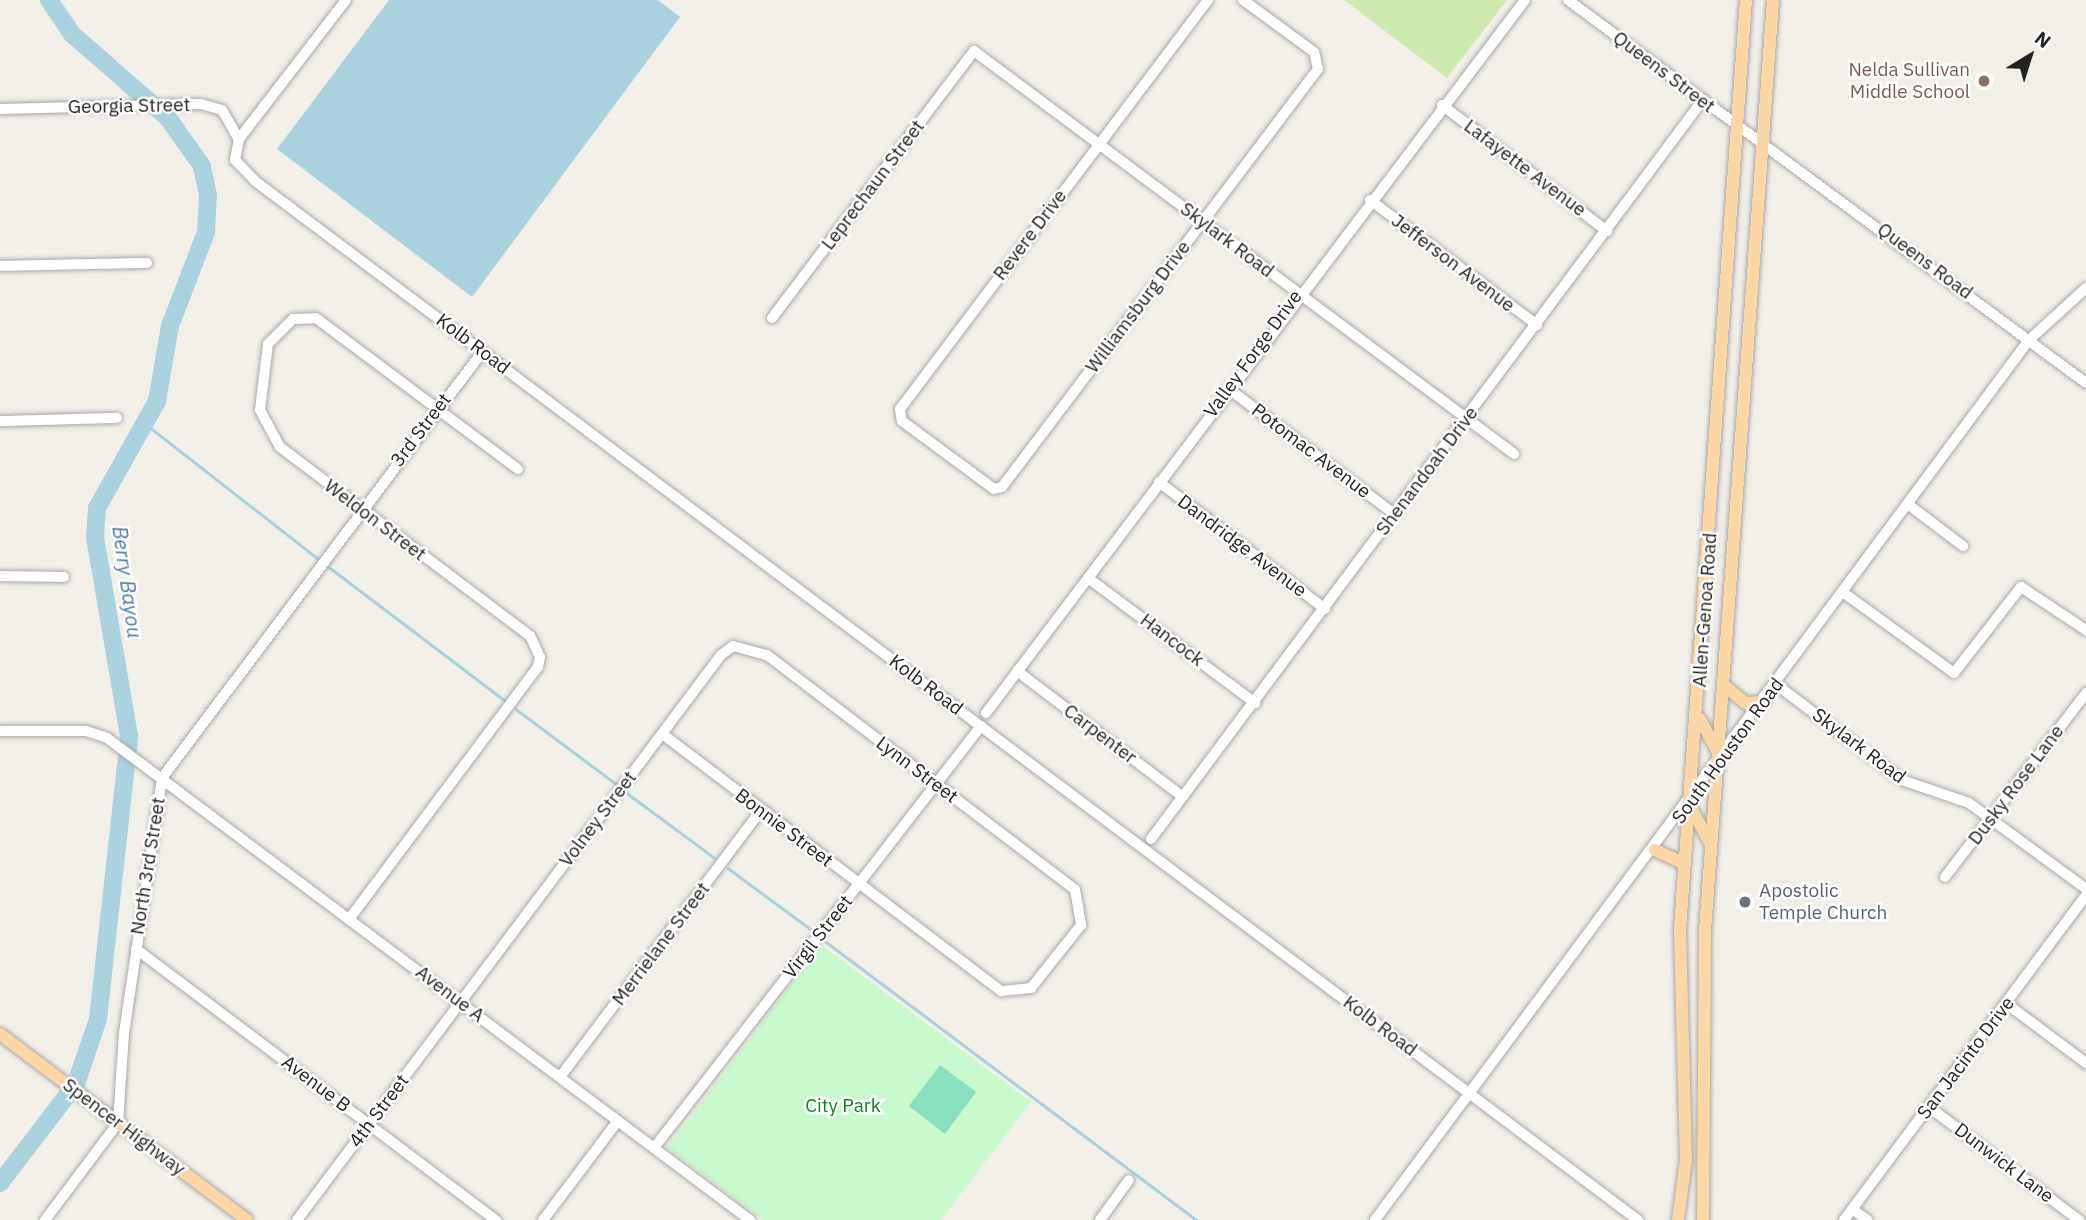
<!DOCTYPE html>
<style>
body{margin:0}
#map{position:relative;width:2086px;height:1220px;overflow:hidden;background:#f2efe9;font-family:"IBM Plex Sans",sans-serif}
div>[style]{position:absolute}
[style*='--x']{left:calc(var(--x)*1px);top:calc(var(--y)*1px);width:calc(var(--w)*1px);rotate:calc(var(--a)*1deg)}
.grass>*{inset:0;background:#cdebb0}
.park>*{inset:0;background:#c8facc}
.pitch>*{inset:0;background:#88e0be}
.water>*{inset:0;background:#aad3df}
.stream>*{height:2.5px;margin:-1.25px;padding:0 1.25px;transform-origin:1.25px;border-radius:1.25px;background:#aad3df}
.river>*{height:18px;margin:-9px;padding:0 9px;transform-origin:9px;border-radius:9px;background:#aad3df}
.roads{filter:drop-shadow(0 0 2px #a9a9a9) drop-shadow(0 0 2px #a9a9a9)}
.minor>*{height:10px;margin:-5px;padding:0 5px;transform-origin:5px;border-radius:5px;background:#fff}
.major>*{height:12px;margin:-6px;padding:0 6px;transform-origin:6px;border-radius:6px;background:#fcd6a4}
.dots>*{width:19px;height:19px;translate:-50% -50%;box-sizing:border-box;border:4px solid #fff;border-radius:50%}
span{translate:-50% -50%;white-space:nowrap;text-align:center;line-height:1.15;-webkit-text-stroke:5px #fff;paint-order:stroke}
.education-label{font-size:19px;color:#785e54}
.right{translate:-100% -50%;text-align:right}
.street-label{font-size:19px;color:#222}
.worship-label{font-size:19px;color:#5b616d}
.left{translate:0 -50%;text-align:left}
.park-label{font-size:19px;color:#0c8416}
.water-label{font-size:21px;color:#4a7aab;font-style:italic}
.north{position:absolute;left:1995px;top:21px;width:70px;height:70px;-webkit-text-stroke:5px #fff;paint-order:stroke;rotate:38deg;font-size:19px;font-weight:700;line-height:28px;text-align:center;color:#222}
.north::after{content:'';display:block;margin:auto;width:24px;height:32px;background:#222;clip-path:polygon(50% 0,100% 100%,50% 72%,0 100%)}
</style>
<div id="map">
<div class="grass">
<i style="clip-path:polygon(1344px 0,1507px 0,1447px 78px)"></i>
</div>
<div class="park">
<i style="clip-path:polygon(821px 945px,1031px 1102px,941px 1220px,763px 1220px,667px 1148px)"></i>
</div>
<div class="pitch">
<i style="clip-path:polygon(940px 1065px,976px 1092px,945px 1134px,909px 1106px)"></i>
</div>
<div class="water">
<i style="clip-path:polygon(389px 0,658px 0,680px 17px,472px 297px,277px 149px)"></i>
</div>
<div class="stream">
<i style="--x:147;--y:425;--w:216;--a:38"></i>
<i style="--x:329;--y:567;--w:220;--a:37.2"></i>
<i style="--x:516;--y:709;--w:124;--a:36.8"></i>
<i style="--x:627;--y:793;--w:109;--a:36.5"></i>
<i style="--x:728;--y:868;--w:106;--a:36.5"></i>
<i style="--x:825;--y:941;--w:465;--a:36.9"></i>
</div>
<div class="river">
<i style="--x:0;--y:1183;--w:125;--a:-52.5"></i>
<i style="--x:76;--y:1084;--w:69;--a:-71.3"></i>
<i style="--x:98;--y:1019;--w:285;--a:-83.7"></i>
<i style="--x:129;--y:736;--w:202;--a:-99.7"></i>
<i style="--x:95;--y:537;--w:29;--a:-86"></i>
<i style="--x:97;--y:508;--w:123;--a:-60.7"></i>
<i style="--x:157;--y:401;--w:76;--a:-80.2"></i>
<i style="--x:170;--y:326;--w:101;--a:-69"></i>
<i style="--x:206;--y:232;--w:37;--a:-87"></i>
<i style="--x:208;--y:195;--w:30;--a:-102"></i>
<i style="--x:202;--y:166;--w:59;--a:-125.3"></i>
<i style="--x:168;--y:118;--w:128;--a:-138.8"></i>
<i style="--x:72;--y:34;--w:41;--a:-124.1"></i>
</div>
<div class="roads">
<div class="minor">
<i style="--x:346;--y:0;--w:175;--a:127.6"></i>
<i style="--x:239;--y:139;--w:21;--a:101"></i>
<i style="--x:235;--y:160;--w:29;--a:46"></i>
<i style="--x:255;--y:181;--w:1730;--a:36.92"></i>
<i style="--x:1208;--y:0;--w:512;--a:126.98"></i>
<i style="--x:900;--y:409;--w:12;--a:81"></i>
<i style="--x:902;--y:421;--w:114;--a:36.5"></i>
<i style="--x:994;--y:489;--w:8;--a:-14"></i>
<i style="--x:1002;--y:487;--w:524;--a:-52.91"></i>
<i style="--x:1318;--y:69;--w:17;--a:-103"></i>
<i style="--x:1314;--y:52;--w:88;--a:-143.8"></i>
<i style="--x:1568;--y:0;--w:644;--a:36.48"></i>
<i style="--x:1442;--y:105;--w:208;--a:37.4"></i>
<i style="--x:0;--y:109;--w:201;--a:-1.4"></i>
<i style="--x:201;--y:104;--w:22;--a:16"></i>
<i style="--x:222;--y:110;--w:34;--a:60"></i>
<i style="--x:1370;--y:200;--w:209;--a:36.8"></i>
<i style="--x:0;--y:266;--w:147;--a:-1.2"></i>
<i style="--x:772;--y:318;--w:335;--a:-52.9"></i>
<i style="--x:974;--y:51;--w:674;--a:36.73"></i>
<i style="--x:1229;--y:389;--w:207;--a:37.1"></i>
<i style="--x:0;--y:421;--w:117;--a:-1.5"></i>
<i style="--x:1159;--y:482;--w:209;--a:37.4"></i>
<i style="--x:1909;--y:505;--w:68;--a:37.2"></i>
<i style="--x:0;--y:576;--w:64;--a:0.9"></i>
<i style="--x:1088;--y:578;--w:209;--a:36.8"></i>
<i style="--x:1844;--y:593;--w:136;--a:36"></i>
<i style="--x:1954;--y:673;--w:109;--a:-52.1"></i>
<i style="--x:2021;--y:587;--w:78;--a:33.5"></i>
<i style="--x:1017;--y:671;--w:208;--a:37.2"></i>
<i style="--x:1777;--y:685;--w:157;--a:37.2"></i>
<i style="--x:1902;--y:780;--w:71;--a:18.9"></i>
<i style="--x:1969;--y:803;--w:145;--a:36.3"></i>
<i style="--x:986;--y:713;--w:894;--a:-52.91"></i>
<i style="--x:0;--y:731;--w:86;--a:0"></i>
<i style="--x:86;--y:731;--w:22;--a:18"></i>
<i style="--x:107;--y:738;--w:804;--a:36.86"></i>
<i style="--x:1151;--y:839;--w:921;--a:-53.25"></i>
<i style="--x:1945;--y:877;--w:232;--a:-52.5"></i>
<i style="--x:350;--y:918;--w:314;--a:-53.2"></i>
<i style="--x:538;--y:667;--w:10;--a:-79"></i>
<i style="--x:540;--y:657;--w:23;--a:-115"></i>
<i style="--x:530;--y:636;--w:313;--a:-142.9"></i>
<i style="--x:280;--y:447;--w:42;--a:-118.4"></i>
<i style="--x:260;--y:410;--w:66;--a:-83.1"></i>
<i style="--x:268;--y:344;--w:35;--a:-45"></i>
<i style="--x:293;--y:319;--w:23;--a:-2"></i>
<i style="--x:316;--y:318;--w:252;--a:36.8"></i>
<i style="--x:136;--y:949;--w:451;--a:37"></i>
<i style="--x:2007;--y:1004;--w:99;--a:36.8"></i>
<i style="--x:560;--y:1077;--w:334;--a:-53"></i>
<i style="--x:1929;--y:1107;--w:188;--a:37"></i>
<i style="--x:654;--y:1148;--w:534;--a:-52.23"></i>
<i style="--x:1852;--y:1209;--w:19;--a:36"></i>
<i style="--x:45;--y:1220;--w:121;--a:-53"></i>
<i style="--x:118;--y:1123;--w:90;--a:-86.2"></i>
<i style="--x:124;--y:1033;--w:258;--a:-81.5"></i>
<i style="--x:162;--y:778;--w:534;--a:-53.07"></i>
<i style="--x:297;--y:1220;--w:706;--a:-53.11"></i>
<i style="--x:721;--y:655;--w:15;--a:-37"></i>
<i style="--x:733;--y:646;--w:35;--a:15"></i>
<i style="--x:767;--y:655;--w:387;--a:37.3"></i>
<i style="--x:1075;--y:890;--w:36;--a:80"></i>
<i style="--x:1081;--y:925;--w:80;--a:128.4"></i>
<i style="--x:1031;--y:988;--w:30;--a:174"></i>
<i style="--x:1001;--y:991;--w:425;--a:-142.8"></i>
<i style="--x:543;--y:1220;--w:124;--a:-52.9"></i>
<i style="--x:1100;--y:1220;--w:49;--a:-54.1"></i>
<i style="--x:1375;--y:1220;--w:1096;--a:-53.38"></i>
<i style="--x:2029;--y:340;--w:77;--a:-42.4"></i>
<i style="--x:1844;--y:1220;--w:405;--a:-53.3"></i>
</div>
<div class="major">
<i style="--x:1725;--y:686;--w:26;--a:40"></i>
<i style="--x:1745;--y:703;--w:19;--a:-3"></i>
<i style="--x:1700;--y:719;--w:44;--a:61.7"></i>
<i style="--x:1689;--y:804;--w:44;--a:61.7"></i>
<i style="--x:1655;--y:850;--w:33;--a:25"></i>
<i style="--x:0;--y:1034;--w:309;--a:37"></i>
<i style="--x:1678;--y:1220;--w:61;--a:-82.4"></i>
<i style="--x:1686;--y:1160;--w:231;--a:-91.5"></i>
<i style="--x:1680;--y:929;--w:931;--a:-85.94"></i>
<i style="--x:1703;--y:1220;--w:289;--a:-89.6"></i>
<i style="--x:1705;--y:931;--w:933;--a:-85.82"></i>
</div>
</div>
<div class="dots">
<i style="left:1984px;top:81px;background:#8d6e63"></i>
<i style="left:1745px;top:902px;background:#6b7280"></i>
</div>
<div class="education-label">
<span class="right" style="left:1970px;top:81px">Nelda Sullivan<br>Middle School</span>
</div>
<div class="street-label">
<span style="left:1664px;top:72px;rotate:37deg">Queens Street</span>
<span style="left:129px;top:106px;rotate:-1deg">Georgia Street</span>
<span style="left:1525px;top:168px;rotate:37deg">Lafayette Avenue</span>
<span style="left:873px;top:185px;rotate:-53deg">Leprechaun Street</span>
<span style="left:1030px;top:235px;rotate:-53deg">Revere Drive</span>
<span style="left:1227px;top:240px;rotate:37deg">Skylark Road</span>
<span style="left:1925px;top:261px;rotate:37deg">Queens Road</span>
<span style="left:1453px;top:263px;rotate:37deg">Jefferson Avenue</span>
<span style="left:1138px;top:307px;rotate:-53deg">Williamsburg Drive</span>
<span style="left:473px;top:344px;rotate:37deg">Kolb Road</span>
<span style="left:1253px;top:354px;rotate:-54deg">Valley Forge Drive</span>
<span style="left:421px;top:430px;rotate:-53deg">3rd Street</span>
<span style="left:1311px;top:451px;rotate:37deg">Potomac Avenue</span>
<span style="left:1427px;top:471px;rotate:-53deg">Shenandoah Drive</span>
<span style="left:375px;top:520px;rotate:37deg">Weldon Street</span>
<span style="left:1242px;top:546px;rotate:37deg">Dandridge Avenue</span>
<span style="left:1705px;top:610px;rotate:-86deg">Allen-Genoa Road</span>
<span style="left:1172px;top:640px;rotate:37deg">Hancock</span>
<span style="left:926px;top:685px;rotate:37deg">Kolb Road</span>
<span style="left:1100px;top:734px;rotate:37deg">Carpenter</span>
<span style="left:1859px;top:746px;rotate:37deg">Skylark Road</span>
<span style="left:1728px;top:751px;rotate:-54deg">South Houston Road</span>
<span style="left:917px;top:770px;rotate:37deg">Lynn Street</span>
<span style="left:2016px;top:785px;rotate:-53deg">Dusky Rose Lane</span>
<span style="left:598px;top:819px;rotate:-53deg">Volney Street</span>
<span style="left:784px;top:828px;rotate:37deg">Bonnie Street</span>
<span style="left:148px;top:866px;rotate:-81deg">North 3rd Street</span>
<span style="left:818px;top:937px;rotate:-52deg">Virgil Street</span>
<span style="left:661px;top:944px;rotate:-53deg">Merrielane Street</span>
<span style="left:450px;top:994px;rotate:37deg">Avenue A</span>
<span style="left:1380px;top:1026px;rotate:37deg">Kolb Road</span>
<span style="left:1966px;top:1058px;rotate:-53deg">San Jacinto Drive</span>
<span style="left:316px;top:1084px;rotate:37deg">Avenue B</span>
<span style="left:379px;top:1111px;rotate:-53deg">4th Street</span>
<span style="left:124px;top:1127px;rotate:37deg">Spencer Highway</span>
<span style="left:2004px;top:1163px;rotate:37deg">Dunwick Lane</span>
</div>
<div class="worship-label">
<span class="left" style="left:1759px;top:902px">Apostolic<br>Temple Church</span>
</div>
<div class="park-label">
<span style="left:843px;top:1106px">City Park</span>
</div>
<div class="water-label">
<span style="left:128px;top:582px;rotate:82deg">Berry Bayou</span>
</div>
<div class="north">N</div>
</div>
